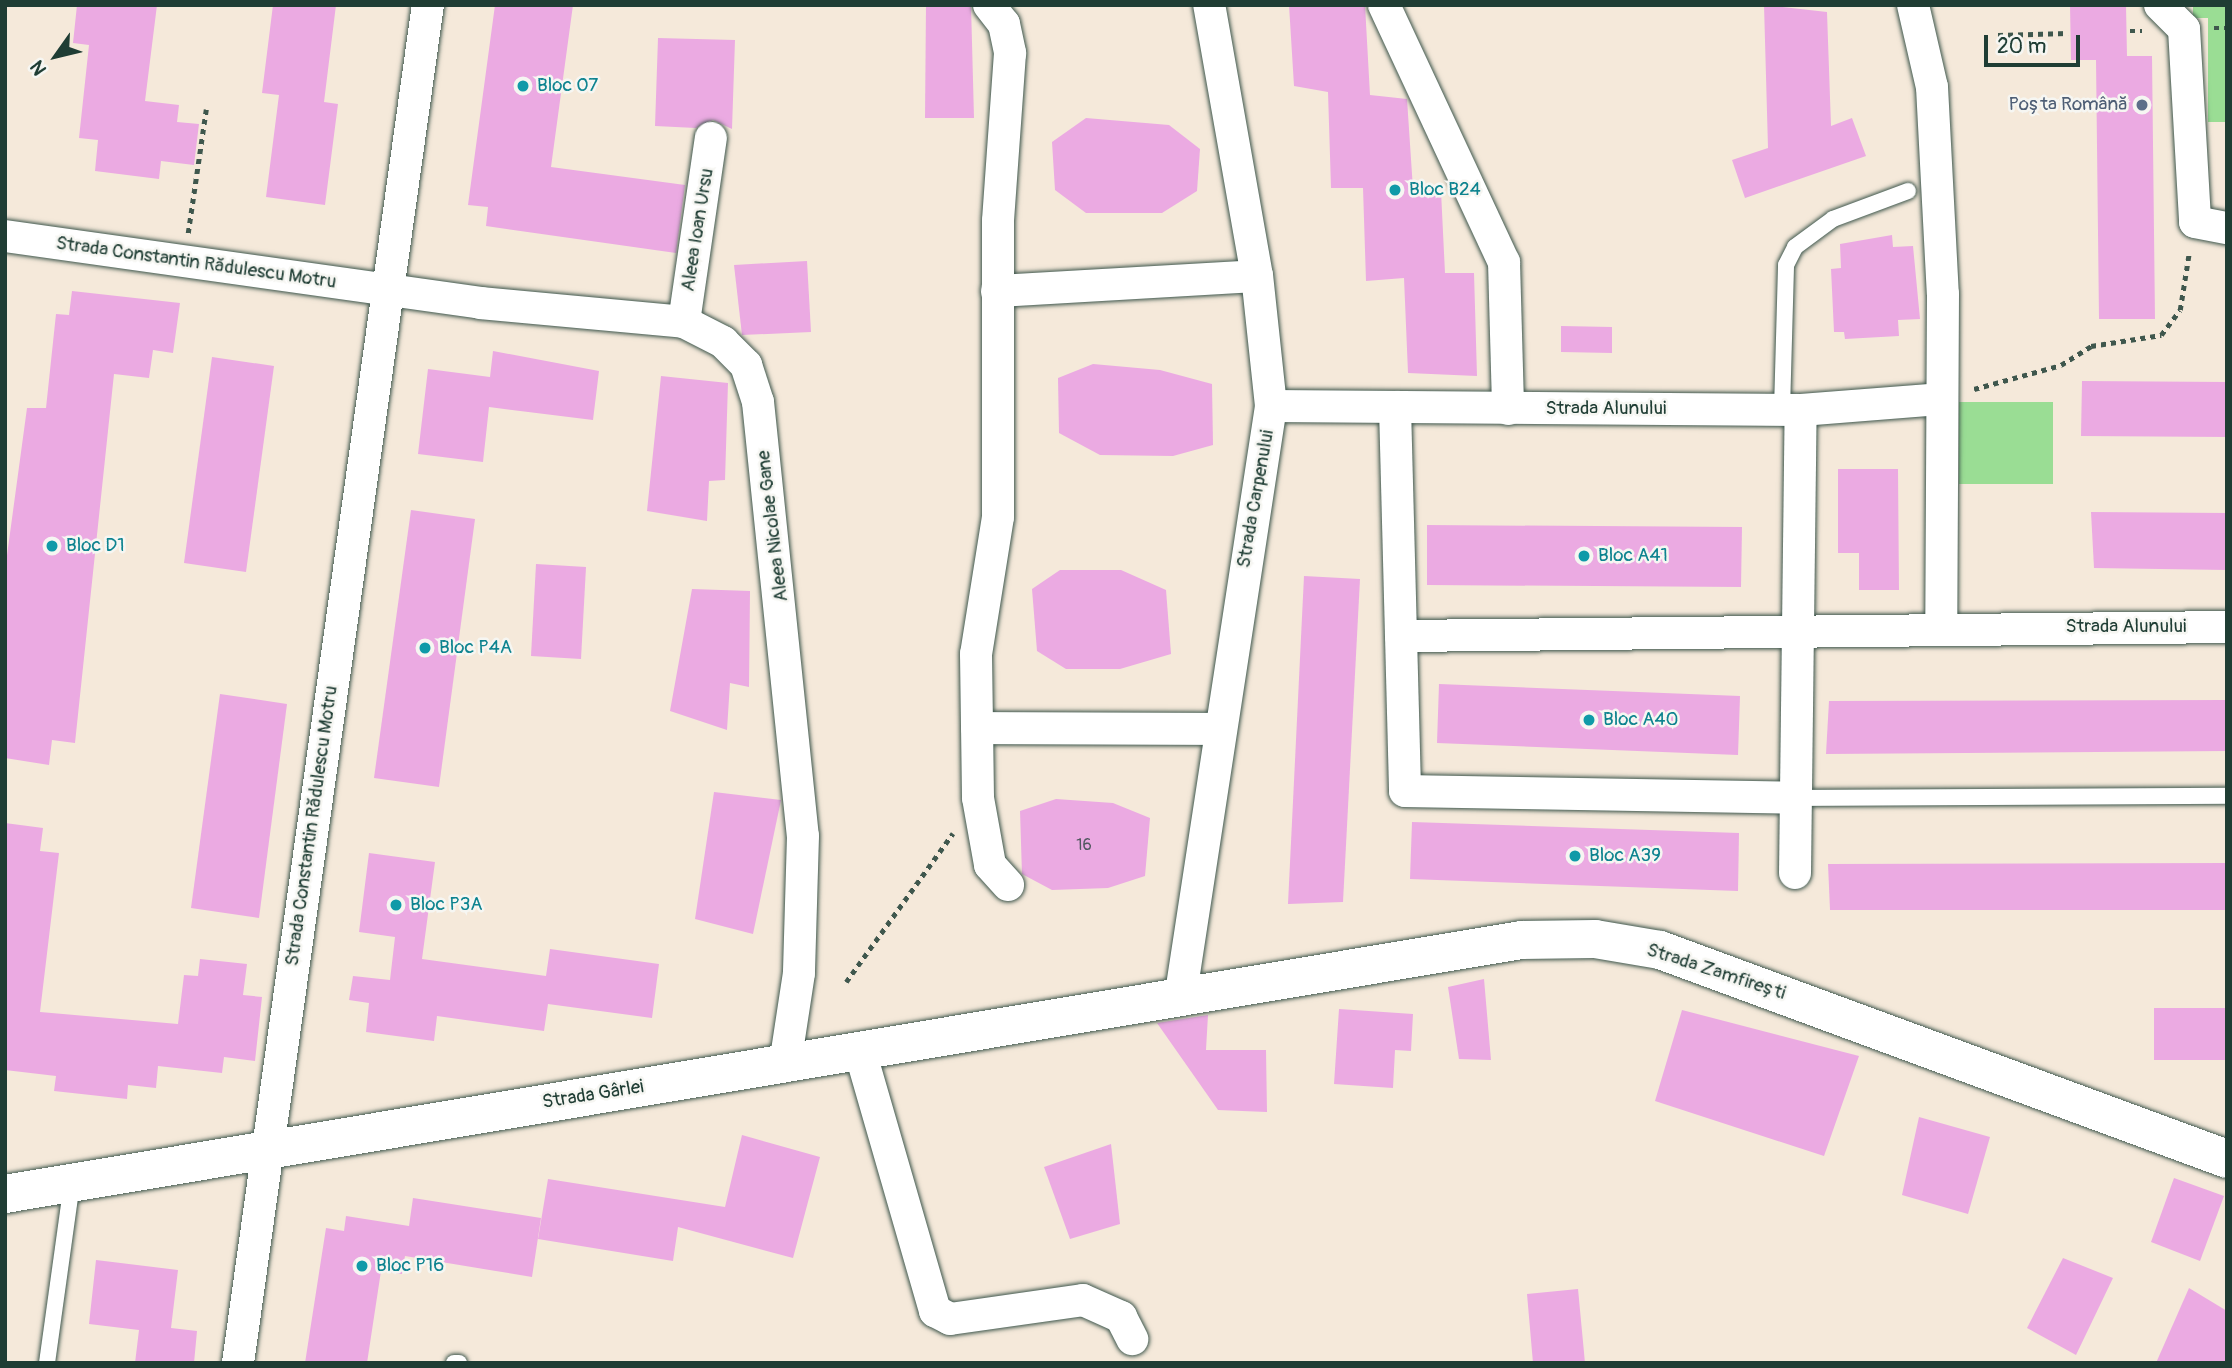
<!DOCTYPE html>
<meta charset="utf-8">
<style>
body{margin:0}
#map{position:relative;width:2232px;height:1368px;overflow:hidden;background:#f5e9da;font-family:Pangolin,sans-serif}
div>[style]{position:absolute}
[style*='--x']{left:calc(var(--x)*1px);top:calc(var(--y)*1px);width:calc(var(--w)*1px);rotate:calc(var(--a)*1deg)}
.green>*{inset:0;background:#9add94}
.building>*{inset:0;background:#ebaae2}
.path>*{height:4.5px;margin-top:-2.25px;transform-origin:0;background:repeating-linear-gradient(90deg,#3f574d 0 5px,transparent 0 10px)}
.roads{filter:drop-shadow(0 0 2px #3f574d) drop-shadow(0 0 2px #3f574d)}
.service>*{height:16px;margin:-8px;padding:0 8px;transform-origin:8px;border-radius:8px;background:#fff}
.minor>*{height:32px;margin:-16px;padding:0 16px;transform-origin:16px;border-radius:16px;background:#fff}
.tertiary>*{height:38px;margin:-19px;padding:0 19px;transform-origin:19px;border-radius:19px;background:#fff}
.dots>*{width:19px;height:19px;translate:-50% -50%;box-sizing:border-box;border:4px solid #f6f6f2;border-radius:50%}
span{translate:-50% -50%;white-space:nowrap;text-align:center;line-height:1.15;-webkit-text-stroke:5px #f6f6f2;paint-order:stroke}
.number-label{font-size:16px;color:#525860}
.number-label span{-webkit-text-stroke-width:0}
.culture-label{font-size:19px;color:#0d838f}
.left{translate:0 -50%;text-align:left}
.service-label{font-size:19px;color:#4e5e75}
.right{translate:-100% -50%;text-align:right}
.street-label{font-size:19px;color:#1f3d34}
.frame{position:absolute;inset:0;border:7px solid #1f3d34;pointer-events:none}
.north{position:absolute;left:21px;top:21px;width:70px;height:70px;-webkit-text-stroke:5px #f6f6f2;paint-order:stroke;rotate:236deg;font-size:19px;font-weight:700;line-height:28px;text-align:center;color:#1f3d34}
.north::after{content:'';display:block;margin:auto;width:24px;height:32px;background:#1f3d34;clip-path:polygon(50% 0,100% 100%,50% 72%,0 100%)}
.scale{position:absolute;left:1984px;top:35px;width:96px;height:32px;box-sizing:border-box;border:4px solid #1f3d34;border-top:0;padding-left:9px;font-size:21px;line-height:24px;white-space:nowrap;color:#1f3d34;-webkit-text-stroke:5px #f6f6f2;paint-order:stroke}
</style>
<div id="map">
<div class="green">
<i style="clip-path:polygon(2193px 5px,2227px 5px,2227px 122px,2208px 122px,2208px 18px,2193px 18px)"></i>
<i style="clip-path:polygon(1959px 402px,2053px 402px,2053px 484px,1959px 484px)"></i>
</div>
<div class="building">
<i style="clip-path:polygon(77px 5px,157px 5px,145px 101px,179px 105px,177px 122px,199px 124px,194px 165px,161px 161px,159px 179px,95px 171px,98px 140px,79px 138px,89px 45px,73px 43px)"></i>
<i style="clip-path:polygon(273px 5px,336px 5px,324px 102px,338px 104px,325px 205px,266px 197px,279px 95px,262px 93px)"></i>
<i style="clip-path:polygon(495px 5px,573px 5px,551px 167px,685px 185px,676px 253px,486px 226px,488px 207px,468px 205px)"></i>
<i style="clip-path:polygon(926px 5px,971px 5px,974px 118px,925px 118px)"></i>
<i style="clip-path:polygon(1289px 5px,1365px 5px,1370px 95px,1407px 99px,1413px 189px,1441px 191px,1445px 273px,1474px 273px,1477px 376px,1408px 373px,1404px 278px,1366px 281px,1363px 188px,1331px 188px,1328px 92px,1294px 86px)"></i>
<i style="clip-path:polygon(1764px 5px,1827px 12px,1831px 126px,1852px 118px,1866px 156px,1745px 198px,1732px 160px,1768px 148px)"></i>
<i style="clip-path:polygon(2070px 5px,2126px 5px,2127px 56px,2152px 56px,2155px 319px,2099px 319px,2096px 60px,2071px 60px)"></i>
<i style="clip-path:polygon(658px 38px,735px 40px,732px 129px,713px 120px,696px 128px,655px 126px)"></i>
<i style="clip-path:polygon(1086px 118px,1169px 125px,1200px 149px,1197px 191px,1162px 213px,1086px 213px,1055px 190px,1052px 142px)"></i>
<i style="clip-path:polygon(1892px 235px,1893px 247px,1913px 246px,1920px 319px,1898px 320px,1899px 336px,1845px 339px,1844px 332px,1834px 332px,1831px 269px,1841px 268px,1840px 244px)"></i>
<i style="clip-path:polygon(807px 261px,811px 332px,742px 335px,734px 265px)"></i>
<i style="clip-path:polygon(72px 291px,180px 303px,173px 353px,153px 350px,149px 378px,114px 374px,75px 743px,52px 740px,49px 765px,5px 758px,5px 570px,27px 408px,46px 408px,56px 314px,69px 315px)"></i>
<i style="clip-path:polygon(1561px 326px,1612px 327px,1612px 353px,1561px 352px)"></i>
<i style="clip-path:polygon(493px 351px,599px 371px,593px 420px,489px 407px,483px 462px,418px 454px,428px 369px,490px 377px)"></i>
<i style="clip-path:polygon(212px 357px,274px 366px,246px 572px,184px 563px)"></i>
<i style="clip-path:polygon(1093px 364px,1160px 370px,1212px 384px,1213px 445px,1173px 456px,1100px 455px,1059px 433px,1058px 378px)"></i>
<i style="clip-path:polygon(661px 376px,728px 383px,725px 480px,709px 481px,707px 521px,647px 511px)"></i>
<i style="clip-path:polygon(2082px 381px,2227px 382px,2227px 437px,2081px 436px)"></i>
<i style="clip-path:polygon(1838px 469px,1898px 469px,1899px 590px,1859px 590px,1859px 553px,1838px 553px)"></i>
<i style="clip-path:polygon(411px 510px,475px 519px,439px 787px,374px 778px)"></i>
<i style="clip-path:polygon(2091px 512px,2227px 513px,2227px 570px,2094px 568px)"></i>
<i style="clip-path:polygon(1427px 525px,1742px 527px,1741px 587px,1427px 585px)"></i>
<i style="clip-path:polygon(536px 564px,586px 567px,581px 659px,531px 656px)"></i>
<i style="clip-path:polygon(1060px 570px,1121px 570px,1166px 590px,1171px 654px,1120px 669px,1066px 669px,1037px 651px,1032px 589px)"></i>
<i style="clip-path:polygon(1304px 576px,1360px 579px,1343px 902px,1288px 904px)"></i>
<i style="clip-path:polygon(692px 589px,750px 591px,749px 687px,730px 683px,727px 730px,670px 711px)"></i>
<i style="clip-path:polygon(1439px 684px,1740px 696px,1738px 755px,1437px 743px)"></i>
<i style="clip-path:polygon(220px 694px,287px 704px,259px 918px,191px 908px)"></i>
<i style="clip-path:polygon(2227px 700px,2227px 751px,1826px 754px,1829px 701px)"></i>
<i style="clip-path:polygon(714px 792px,781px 800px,753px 934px,695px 919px)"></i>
<i style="clip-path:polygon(1056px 799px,1113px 803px,1150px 818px,1145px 876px,1108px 888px,1052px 890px,1022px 874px,1020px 811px)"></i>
<i style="clip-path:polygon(1412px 822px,1739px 833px,1738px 891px,1410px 879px)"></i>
<i style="clip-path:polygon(5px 823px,43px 828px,40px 851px,59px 853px,40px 1012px,178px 1024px,184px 975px,198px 976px,200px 959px,247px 964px,243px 995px,262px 997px,255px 1061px,224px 1057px,222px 1073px,158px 1066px,156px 1088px,128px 1085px,127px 1099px,54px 1091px,56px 1076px,5px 1070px)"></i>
<i style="clip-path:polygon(369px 853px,435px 862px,422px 959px,546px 976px,550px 949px,659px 964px,652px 1018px,548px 1004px,544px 1031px,437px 1016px,434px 1041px,366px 1032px,369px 1003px,349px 1000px,353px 976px,390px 980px,395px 937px,359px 932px)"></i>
<i style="clip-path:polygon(2227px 863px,2227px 910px,1830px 910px,1828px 864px)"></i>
<i style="clip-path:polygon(1484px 979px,1491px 1060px,1459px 1059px,1448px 987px)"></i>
<i style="clip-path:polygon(2154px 1008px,2227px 1008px,2227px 1060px,2154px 1060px)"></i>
<i style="clip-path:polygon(1339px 1009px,1413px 1014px,1411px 1051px,1395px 1050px,1393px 1088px,1334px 1084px)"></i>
<i style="clip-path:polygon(1682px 1010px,1859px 1056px,1824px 1156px,1655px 1101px)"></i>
<i style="clip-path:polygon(1208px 1015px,1206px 1050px,1266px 1050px,1267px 1112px,1218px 1110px,1157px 1023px)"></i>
<i style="clip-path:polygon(1919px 1117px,1990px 1137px,1968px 1214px,1902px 1195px)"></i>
<i style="clip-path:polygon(742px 1135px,820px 1157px,793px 1258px,678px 1227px,673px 1261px,538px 1239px,548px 1179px,725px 1207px)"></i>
<i style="clip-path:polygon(1111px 1144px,1120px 1224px,1070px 1239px,1044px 1167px)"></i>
<i style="clip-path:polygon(2174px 1178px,2224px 1196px,2200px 1261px,2151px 1242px)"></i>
<i style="clip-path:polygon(413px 1198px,541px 1218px,532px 1277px,405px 1256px,402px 1274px,381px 1271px,367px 1363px,305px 1363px,326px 1228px,344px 1231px,346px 1216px,409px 1226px)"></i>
<i style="clip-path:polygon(2063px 1258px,2113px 1278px,2076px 1355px,2027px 1328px)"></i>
<i style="clip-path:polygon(96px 1260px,178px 1270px,171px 1328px,197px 1331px,194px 1363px,135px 1363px,139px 1330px,89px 1324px)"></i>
<i style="clip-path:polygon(2189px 1288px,2227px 1311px,2227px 1363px,2156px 1363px)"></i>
<i style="clip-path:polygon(1578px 1289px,1585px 1363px,1533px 1363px,1527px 1294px)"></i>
</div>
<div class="path">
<i style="--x:2214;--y:28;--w:13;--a:0"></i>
<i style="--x:2130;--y:31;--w:12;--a:0"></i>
<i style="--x:1998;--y:35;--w:70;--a:-1.6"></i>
<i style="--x:188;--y:233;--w:125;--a:-81.7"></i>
<i style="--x:1974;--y:389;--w:90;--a:-15.4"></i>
<i style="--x:2061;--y:365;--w:36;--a:-32"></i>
<i style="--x:2091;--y:346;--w:71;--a:-8.9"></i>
<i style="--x:2161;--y:335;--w:31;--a:-53"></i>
<i style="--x:2180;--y:310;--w:58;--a:-81"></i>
<i style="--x:846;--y:982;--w:183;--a:-54.3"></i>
</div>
<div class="roads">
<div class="service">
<i style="--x:1782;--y:410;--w:145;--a:-88.4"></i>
<i style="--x:1786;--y:265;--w:20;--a:-63"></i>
<i style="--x:1795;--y:247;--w:47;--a:-36.4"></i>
<i style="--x:1833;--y:219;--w:80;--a:-20.5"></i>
<i style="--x:1795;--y:798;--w:432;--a:-0.3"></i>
<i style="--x:47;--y:1363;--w:182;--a:-82.1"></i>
<i style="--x:454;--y:1363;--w:5;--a:0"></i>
</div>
<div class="minor">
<i style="--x:989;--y:5;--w:24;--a:52"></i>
<i style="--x:1004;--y:24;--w:30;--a:78"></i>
<i style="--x:1010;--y:53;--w:168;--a:94.1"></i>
<i style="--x:998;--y:221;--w:296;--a:90"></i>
<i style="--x:998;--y:517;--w:139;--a:99.1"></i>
<i style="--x:976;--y:654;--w:144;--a:89.2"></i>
<i style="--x:978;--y:798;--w:68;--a:79.8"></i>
<i style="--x:990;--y:865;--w:27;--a:48"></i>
<i style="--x:1384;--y:5;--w:284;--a:65"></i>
<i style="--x:1504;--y:262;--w:147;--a:88.4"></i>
<i style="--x:1913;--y:5;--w:84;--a:77"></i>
<i style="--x:1932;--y:87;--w:207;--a:87"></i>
<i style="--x:1943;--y:294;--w:332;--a:90.3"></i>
<i style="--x:2160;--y:5;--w:34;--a:45"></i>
<i style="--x:2184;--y:29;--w:193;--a:86.7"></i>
<i style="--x:2195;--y:222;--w:33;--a:11"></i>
<i style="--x:5;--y:236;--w:480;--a:8"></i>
<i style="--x:480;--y:303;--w:205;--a:5.3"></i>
<i style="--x:684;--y:322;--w:44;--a:27.1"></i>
<i style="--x:723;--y:342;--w:33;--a:45"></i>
<i style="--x:746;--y:365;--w:39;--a:72"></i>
<i style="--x:758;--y:402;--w:436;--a:84.1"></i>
<i style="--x:803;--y:836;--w:137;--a:91.7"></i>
<i style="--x:799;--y:973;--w:92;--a:98.7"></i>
<i style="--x:997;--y:291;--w:260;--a:-3.3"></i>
<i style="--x:684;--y:322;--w:186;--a:-81.7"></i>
<i style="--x:1271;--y:406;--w:530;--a:0.43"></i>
<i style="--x:1801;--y:410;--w:139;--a:-4.5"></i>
<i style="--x:1395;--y:407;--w:384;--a:88.5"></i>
<i style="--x:1405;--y:791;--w:390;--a:1"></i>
<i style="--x:1401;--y:636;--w:826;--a:-0.62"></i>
<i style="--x:977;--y:728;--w:240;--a:0.2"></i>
<i style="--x:1795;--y:873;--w:463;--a:-89.3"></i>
<i style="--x:1181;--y:993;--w:594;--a:-81.28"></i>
<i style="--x:1271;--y:406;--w:131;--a:-96.1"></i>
<i style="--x:1257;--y:276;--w:275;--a:-100"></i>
<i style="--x:860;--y:1051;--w:271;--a:73.9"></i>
<i style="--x:935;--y:1311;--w:17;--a:28"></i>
<i style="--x:950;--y:1319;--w:134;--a:-8.1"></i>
<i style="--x:1083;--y:1300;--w:42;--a:24.1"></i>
<i style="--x:1121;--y:1317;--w:25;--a:63"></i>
<i style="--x:238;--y:1363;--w:1371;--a:-82.04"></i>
</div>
<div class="tertiary">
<i style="--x:5;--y:1194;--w:1537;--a:-9.51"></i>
<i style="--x:1521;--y:940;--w:74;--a:-0.8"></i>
<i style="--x:1595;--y:939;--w:66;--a:9.6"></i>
<i style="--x:1660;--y:950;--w:604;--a:20.23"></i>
</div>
</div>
<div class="dots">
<i style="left:523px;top:86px;background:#0f9aa8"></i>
<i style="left:2142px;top:105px;background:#5c6f8a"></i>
<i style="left:1395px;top:190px;background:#0f9aa8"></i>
<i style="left:52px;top:546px;background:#0f9aa8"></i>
<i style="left:1584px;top:556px;background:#0f9aa8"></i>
<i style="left:425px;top:648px;background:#0f9aa8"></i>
<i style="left:1589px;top:720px;background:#0f9aa8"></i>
<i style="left:1575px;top:856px;background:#0f9aa8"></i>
<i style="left:396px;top:905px;background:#0f9aa8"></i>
<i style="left:362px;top:1266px;background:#0f9aa8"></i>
</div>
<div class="number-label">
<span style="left:1084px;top:845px">16</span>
</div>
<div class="culture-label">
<span class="left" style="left:537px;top:86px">Bloc O7</span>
<span class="left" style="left:1409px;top:190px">Bloc B24</span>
<span class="left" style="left:66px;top:546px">Bloc D1</span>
<span class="left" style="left:1598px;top:556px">Bloc A41</span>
<span class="left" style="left:439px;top:648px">Bloc P4A</span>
<span class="left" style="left:1603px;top:720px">Bloc A40</span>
<span class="left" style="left:1589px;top:856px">Bloc A39</span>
<span class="left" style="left:410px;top:905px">Bloc P3A</span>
<span class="left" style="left:376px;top:1266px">Bloc P16</span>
</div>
<div class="service-label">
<span class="right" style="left:2128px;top:105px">Poșta Română</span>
</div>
<div class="street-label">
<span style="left:698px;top:230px;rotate:-81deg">Aleea Ioan Ursu</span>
<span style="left:196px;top:263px;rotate:8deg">Strada Constantin Rădulescu Motru</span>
<span style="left:1606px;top:409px">Strada Alunului</span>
<span style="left:1256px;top:499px;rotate:-80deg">Strada Carpenului</span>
<span style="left:773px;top:526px;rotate:-97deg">Aleea Nicolae Gane</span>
<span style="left:2126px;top:627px">Strada Alunului</span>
<span style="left:312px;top:826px;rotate:-82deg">Strada Constantin Rădulescu Motru</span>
<span style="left:1716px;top:972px;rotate:18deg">Strada Zamfirești</span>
<span style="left:593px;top:1095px;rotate:-9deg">Strada Gârlei</span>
</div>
<div class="frame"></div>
<div class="north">N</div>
<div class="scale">20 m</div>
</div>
